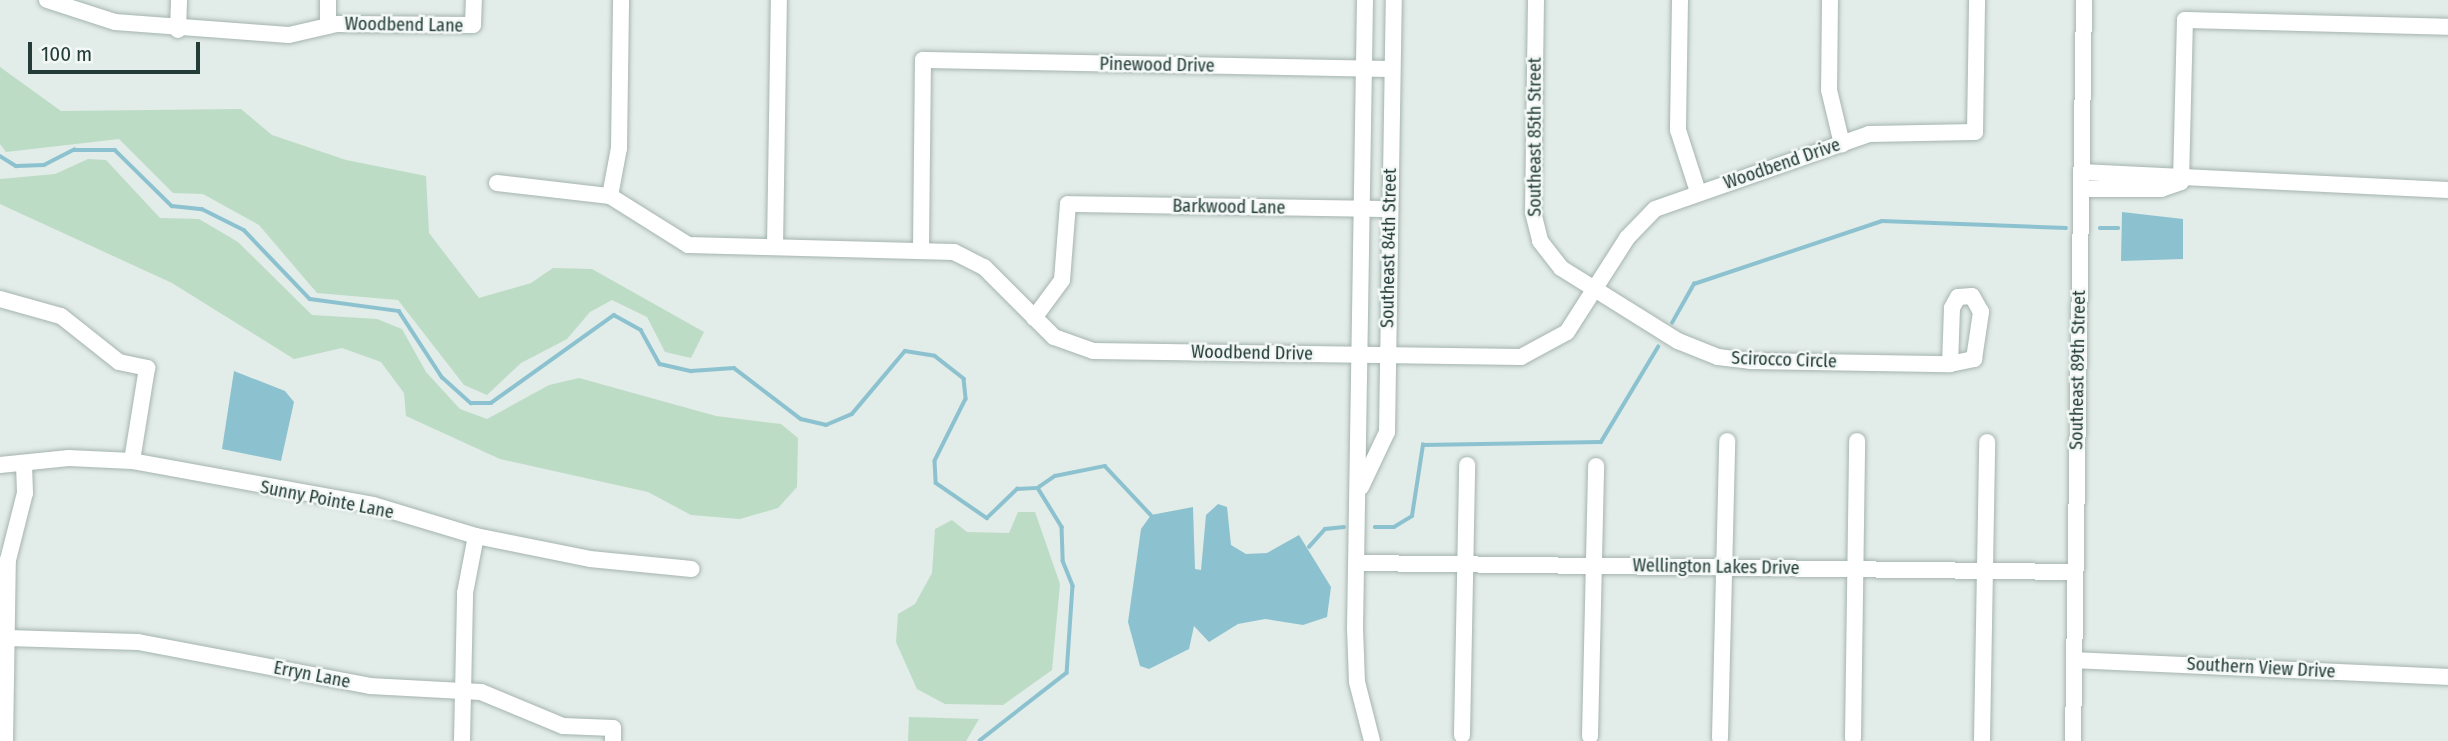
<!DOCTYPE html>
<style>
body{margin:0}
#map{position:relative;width:2448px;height:741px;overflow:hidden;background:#e2ece8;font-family:"Fira Sans Condensed",sans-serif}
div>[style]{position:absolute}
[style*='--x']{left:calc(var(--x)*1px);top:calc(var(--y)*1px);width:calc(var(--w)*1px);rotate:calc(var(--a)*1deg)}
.green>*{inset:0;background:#bcdcc6}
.water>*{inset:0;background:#8cc2cf}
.stream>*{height:3.5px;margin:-1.75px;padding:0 1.75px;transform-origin:1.75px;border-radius:1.75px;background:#8cc2cf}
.roads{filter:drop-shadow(0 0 2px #a5b4af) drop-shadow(0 0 2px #a5b4af)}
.minor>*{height:16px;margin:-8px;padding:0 8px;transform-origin:8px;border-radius:8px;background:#fff}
span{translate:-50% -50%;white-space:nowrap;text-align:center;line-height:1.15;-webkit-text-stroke:5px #f3f8f6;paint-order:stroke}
.street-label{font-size:18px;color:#233c37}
.scale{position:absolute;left:28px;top:42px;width:172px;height:32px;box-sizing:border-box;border:4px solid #233c37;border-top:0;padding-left:9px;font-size:21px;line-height:24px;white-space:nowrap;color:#233c37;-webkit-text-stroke:5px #f3f8f6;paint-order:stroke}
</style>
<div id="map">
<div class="green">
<i style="clip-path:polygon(0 67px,61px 111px,241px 109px,272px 135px,346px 160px,426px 176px,429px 233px,479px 298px,531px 283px,553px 268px,592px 269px,704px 332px,691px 358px,665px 352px,647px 317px,612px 300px,590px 312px,567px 339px,521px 363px,487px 395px,464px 385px,398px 300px,317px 293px,259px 225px,203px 194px,173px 193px,119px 139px,6px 152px,0 144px)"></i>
<i style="clip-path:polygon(88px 159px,106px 160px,160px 218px,199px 219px,238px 242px,312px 315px,377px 319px,402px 329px,426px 372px,460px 409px,487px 419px,549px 385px,579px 378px,716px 416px,781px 424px,798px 438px,797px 487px,778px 508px,740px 519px,691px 515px,648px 492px,500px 459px,406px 416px,404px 393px,381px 362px,342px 348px,294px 359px,172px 283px,0 204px,0 179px,55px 174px)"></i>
<i style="clip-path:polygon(1018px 512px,1035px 512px,1060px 584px,1052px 670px,1003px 705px,945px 704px,917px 689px,896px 642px,898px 614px,915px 604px,932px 573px,935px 529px,952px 520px,967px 532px,1009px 533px)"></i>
<i style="clip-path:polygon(909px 717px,979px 719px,966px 741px,908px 741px)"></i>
</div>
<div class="water">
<i style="clip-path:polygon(2122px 212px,2183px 219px,2183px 259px,2121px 261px)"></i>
<i style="clip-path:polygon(234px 371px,285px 391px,294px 402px,281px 461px,222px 449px)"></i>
<i style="clip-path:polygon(1218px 504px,1227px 507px,1231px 545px,1246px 554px,1267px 553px,1299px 535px,1331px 587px,1327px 617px,1303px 625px,1265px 619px,1238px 624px,1209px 642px,1194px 626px,1189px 649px,1149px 669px,1140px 666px,1128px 622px,1141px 529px,1151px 515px,1193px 507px,1195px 569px,1201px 570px,1206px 515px)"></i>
</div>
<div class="stream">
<i style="--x:0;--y:156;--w:19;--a:32"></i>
<i style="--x:16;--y:166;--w:28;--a:-2"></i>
<i style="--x:44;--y:165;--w:34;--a:-27"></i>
<i style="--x:74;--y:150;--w:41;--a:0"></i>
<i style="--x:115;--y:150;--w:80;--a:44.5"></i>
<i style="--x:172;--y:206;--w:30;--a:6"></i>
<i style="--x:202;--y:209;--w:47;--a:26.6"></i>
<i style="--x:244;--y:230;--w:95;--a:46.3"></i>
<i style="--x:310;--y:299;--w:90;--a:7.7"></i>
<i style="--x:399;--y:311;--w:79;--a:56.9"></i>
<i style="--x:442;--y:377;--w:39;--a:42"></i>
<i style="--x:471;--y:403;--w:20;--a:0"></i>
<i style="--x:491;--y:403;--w:151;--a:-35.6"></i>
<i style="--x:614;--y:315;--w:31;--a:29"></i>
<i style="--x:641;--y:330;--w:39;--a:61"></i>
<i style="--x:660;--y:364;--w:32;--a:13"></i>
<i style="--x:691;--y:371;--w:43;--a:-4"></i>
<i style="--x:734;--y:368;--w:84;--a:37.3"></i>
<i style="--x:801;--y:419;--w:26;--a:13"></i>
<i style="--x:826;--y:425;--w:28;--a:-23"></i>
<i style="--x:852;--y:414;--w:82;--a:-49.9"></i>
<i style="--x:905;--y:351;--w:30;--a:9"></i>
<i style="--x:935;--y:356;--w:37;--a:38"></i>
<i style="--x:964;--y:379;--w:20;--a:84"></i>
<i style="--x:966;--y:399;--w:69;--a:116.6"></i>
<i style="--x:935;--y:461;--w:22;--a:87"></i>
<i style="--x:936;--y:483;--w:62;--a:34.5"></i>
<i style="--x:987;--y:518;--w:42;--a:-44"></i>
<i style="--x:1017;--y:489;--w:21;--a:-3"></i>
<i style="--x:1038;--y:488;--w:46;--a:58.4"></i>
<i style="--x:1062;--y:527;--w:34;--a:88"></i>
<i style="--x:1063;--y:561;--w:27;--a:68"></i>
<i style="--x:1073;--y:586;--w:87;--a:93.9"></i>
<i style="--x:1067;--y:673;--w:110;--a:142"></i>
<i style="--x:2100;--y:228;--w:18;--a:0"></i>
<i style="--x:1672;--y:323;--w:45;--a:-60.6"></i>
<i style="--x:1694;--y:284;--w:198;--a:-18.5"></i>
<i style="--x:1882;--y:221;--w:184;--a:2.2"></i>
<i style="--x:1039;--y:487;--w:19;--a:-35"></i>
<i style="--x:1055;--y:476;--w:51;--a:-11.3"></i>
<i style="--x:1105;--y:466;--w:67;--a:46.8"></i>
<i style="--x:1375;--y:527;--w:19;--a:0"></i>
<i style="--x:1394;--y:527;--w:21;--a:-31"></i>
<i style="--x:1412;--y:516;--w:72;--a:-81.2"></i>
<i style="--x:1423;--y:445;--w:178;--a:-1"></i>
<i style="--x:1601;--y:442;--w:111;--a:-59"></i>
<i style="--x:1309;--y:547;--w:24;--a:-48"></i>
<i style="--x:1325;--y:529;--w:19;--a:-6"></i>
</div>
<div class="roads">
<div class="minor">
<i style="--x:47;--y:0;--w:71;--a:17.9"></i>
<i style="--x:115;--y:22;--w:174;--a:4.3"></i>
<i style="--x:289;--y:35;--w:49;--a:-12.9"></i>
<i style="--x:337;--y:24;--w:136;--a:0.4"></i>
<i style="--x:473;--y:25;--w:25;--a:-88"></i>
<i style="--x:1365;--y:0;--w:628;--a:90.91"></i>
<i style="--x:1355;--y:628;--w:54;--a:87.9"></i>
<i style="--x:1357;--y:682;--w:61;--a:75.7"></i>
<i style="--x:1536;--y:0;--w:212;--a:90.8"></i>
<i style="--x:1533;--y:212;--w:30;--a:76"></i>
<i style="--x:1540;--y:241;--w:34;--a:52"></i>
<i style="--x:1561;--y:268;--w:138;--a:32"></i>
<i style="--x:1678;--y:341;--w:43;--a:21.8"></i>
<i style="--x:1718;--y:357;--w:32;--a:7"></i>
<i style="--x:1750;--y:361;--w:200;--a:0.9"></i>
<i style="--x:1950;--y:364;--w:25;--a:-12"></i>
<i style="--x:1974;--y:359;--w:48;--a:-81.5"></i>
<i style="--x:1981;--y:312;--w:18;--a:-119"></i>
<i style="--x:1972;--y:296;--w:14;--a:176"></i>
<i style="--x:1958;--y:297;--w:13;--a:119"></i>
<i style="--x:1952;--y:308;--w:56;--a:92"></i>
<i style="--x:1680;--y:0;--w:130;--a:90.9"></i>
<i style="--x:1678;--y:130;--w:65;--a:72.1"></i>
<i style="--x:1830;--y:0;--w:90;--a:90.6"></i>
<i style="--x:1829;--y:90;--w:56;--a:76.5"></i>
<i style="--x:328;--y:26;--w:26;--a:-90"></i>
<i style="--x:178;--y:30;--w:30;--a:-88"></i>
<i style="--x:2081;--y:172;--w:367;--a:2.8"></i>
<i style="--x:2181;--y:182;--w:162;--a:-88.6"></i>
<i style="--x:2185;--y:20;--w:263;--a:1.5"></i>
<i style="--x:497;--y:183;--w:114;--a:6.6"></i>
<i style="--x:610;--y:196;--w:92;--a:32.1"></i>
<i style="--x:688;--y:245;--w:266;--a:1.5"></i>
<i style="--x:954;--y:252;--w:34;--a:27"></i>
<i style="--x:984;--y:267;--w:99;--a:45"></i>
<i style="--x:1054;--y:337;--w:41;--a:19.7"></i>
<i style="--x:1093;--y:351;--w:428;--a:0.8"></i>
<i style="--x:1521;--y:357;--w:52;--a:-28.5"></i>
<i style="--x:1567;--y:332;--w:112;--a:-57.4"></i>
<i style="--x:1627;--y:238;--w:40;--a:-46"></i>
<i style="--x:1655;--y:209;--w:227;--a:-19.3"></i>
<i style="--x:1869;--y:134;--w:106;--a:-1.1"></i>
<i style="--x:1975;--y:132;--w:132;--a:-89.1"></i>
<i style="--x:2081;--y:189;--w:80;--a:0"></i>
<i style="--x:2161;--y:189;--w:21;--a:-19"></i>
<i style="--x:610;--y:196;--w:49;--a:-79.4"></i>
<i style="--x:619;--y:148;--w:148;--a:-89.2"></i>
<i style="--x:775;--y:247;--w:247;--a:-89.1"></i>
<i style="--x:921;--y:249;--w:189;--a:-89.4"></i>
<i style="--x:923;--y:60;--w:469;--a:1.1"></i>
<i style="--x:0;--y:299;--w:63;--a:15.6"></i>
<i style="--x:61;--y:316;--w:74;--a:38.4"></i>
<i style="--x:119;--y:362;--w:29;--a:12"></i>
<i style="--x:147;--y:368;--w:94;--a:99.2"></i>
<i style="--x:1034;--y:318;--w:47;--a:-53.6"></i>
<i style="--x:1062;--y:280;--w:76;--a:-85.5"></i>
<i style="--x:1068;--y:204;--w:322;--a:0.9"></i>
<i style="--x:0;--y:465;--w:69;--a:-5.8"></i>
<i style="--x:69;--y:458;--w:63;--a:2.7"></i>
<i style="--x:132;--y:461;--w:245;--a:10.3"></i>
<i style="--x:373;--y:505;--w:108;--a:16.8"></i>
<i style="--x:476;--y:536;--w:116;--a:11.4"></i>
<i style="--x:590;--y:559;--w:102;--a:5.6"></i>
<i style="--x:1361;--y:487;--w:61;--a:-64.7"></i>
<i style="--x:1387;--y:432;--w:432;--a:-89.1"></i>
<i style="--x:1358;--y:563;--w:716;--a:0.72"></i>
<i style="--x:7;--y:638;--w:131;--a:1.7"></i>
<i style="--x:138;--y:642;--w:236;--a:10.7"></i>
<i style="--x:370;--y:686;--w:111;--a:3.1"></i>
<i style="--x:481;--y:692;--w:89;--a:22.5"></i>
<i style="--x:563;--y:726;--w:50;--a:2.3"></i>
<i style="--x:613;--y:728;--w:13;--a:90"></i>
<i style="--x:2074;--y:660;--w:374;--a:2.6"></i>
<i style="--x:1462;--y:735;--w:270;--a:-88.9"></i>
<i style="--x:1590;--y:736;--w:270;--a:-88.7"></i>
<i style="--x:1720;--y:738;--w:297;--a:-88.6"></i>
<i style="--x:1853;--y:738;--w:297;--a:-89.2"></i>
<i style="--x:1982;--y:740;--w:298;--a:-89"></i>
<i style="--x:5;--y:741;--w:181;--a:-89.1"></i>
<i style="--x:8;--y:560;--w:69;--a:-75.8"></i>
<i style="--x:25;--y:493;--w:29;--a:-92"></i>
<i style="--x:462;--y:741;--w:148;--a:-88.8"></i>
<i style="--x:465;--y:593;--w:58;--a:-79.1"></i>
<i style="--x:2073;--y:741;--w:741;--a:-89.15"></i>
</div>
</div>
<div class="street-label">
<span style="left:404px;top:25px;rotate:1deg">Woodbend Lane</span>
<span style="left:1157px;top:65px;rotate:1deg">Pinewood Drive</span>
<span style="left:1535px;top:137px;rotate:-90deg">Southeast 85th Street</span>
<span style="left:1782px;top:164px;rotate:-19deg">Woodbend Drive</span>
<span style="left:1229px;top:207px;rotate:1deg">Barkwood Lane</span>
<span style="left:1389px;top:248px;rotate:-89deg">Southeast 84th Street</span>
<span style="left:1252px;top:353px;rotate:1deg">Woodbend Drive</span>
<span style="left:1784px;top:360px;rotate:2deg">Scirocco Circle</span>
<span style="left:2078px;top:370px;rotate:-89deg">Southeast 89th Street</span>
<span style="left:327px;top:500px;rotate:11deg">Sunny Pointe Lane</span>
<span style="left:1716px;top:567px;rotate:1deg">Wellington Lakes Drive</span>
<span style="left:2261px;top:668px;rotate:3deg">Southern View Drive</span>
<span style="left:312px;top:675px;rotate:11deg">Erryn Lane</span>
</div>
<div class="scale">100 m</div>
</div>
